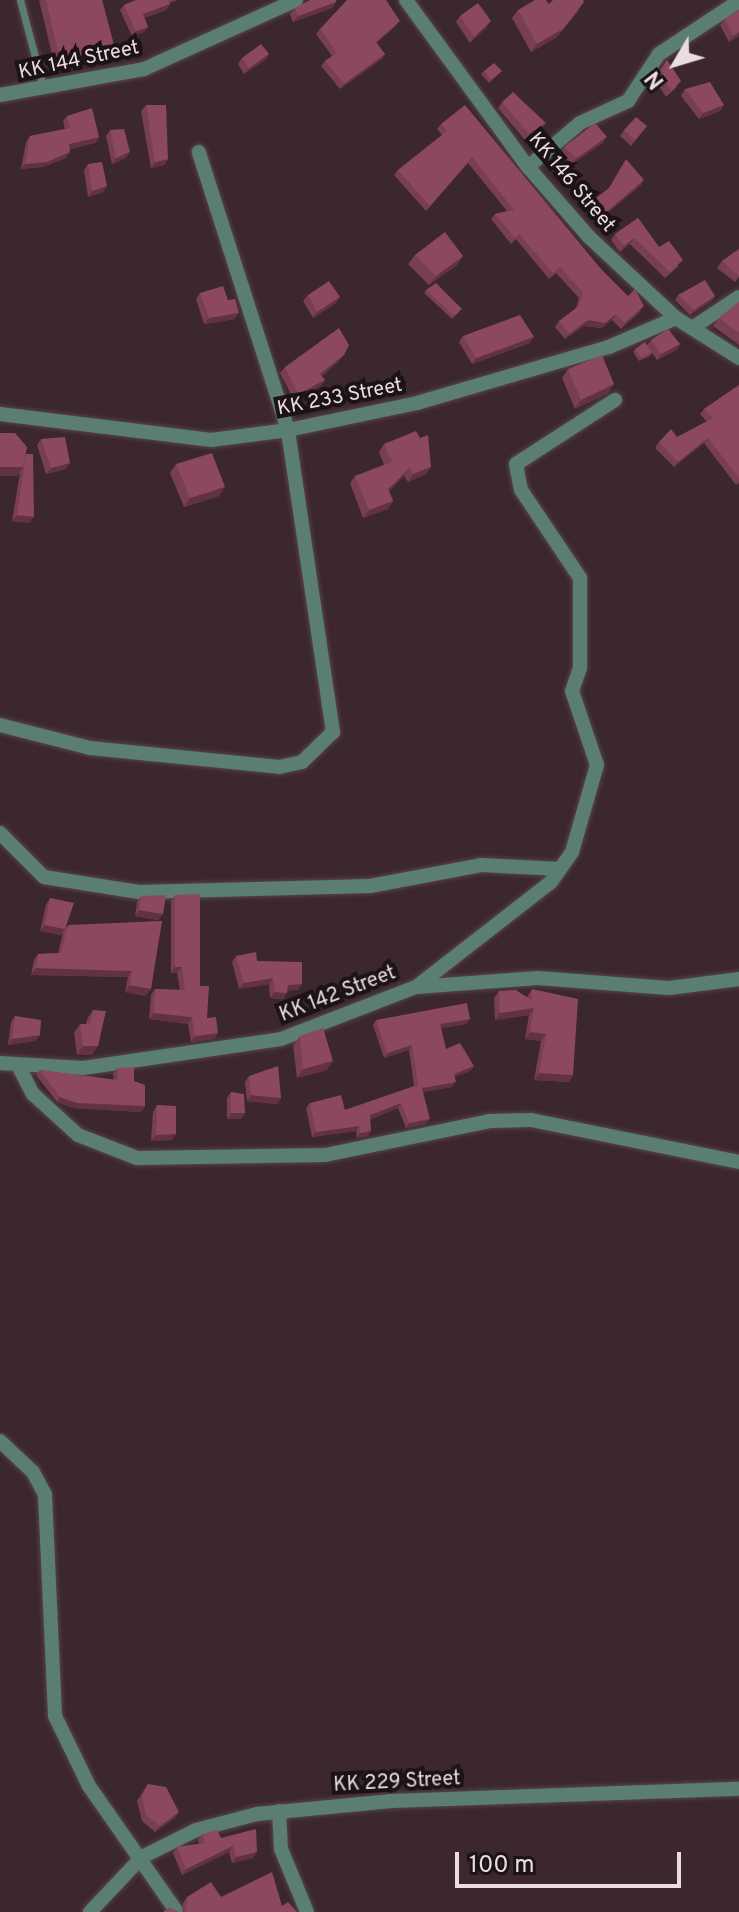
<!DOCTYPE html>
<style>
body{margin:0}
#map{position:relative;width:739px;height:1912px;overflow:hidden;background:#3b272d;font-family:Overpass,sans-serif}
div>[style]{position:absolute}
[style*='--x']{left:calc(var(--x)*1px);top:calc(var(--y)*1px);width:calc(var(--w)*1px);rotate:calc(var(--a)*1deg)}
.roads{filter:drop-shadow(0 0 2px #57444a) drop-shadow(0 0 2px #57444a)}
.lane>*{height:7px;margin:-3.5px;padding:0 3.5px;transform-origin:3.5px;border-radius:3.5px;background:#5a7e73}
.street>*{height:14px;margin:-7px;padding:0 7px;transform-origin:7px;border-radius:7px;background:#5a7e73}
.wall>*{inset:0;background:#783e53}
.shaded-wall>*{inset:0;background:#623244}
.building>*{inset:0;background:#8c4861}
span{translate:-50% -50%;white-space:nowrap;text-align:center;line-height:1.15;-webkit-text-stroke:8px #1c1316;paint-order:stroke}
.street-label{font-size:20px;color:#eadce0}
.north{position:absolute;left:635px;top:24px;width:80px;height:80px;-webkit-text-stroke:6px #1c1316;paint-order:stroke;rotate:232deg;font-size:22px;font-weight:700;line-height:32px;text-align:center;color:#eadce0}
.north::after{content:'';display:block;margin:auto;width:28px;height:36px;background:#eadce0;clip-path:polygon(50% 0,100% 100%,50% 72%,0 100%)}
.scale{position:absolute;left:455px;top:1852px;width:226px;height:36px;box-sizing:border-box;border:4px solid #eadce0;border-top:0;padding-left:10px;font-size:24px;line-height:28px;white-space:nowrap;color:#eadce0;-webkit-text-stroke:6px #1c1316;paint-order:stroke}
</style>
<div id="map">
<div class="roads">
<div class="lane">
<i style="--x:20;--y:0;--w:90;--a:75.2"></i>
</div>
<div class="street">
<i style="--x:406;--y:0;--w:207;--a:53.9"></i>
<i style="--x:528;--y:167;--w:93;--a:48.9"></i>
<i style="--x:589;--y:237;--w:119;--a:43"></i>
<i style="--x:676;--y:318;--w:75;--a:32.4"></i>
<i style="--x:0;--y:95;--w:146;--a:-10.2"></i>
<i style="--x:144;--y:69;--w:167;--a:-24.4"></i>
<i style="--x:528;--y:167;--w:68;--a:-40.2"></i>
<i style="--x:580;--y:123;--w:53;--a:-24.6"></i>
<i style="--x:628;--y:101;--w:56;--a:-56.6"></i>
<i style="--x:659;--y:54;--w:96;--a:-33.5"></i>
<i style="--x:692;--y:328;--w:56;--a:-33.4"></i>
<i style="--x:0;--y:414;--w:213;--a:7"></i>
<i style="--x:211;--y:440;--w:78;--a:-7.4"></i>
<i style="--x:288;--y:430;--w:132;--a:-11.8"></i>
<i style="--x:417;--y:403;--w:200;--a:-16.3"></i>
<i style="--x:609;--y:347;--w:73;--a:-23.4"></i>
<i style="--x:0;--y:725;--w:93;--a:14.3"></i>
<i style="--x:90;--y:748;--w:190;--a:5.7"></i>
<i style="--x:279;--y:767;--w:24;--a:-12"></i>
<i style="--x:302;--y:762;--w:43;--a:-44.1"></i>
<i style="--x:333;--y:732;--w:305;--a:-98.5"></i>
<i style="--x:288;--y:430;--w:292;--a:-107.8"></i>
<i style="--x:0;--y:833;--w:62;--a:45"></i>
<i style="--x:44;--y:877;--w:96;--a:9"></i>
<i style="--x:139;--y:892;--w:231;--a:-1.5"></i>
<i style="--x:370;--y:886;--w:113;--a:-10.7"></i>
<i style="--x:481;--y:865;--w:79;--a:2.9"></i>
<i style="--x:416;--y:987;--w:171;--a:-37.9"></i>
<i style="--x:551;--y:882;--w:37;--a:-55"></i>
<i style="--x:572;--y:852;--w:91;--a:-74"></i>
<i style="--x:597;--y:765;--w:78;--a:-108.7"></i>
<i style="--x:572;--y:691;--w:24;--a:-71"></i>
<i style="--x:580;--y:668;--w:90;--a:-90"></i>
<i style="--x:580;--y:578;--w:106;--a:-123.8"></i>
<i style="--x:521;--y:490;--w:26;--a:-101"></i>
<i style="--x:516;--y:464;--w:118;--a:-32.9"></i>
<i style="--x:0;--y:1063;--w:83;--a:3.4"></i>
<i style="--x:83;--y:1068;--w:200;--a:-8.3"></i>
<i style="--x:281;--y:1039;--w:145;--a:-21.1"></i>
<i style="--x:416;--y:987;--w:122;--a:-4.2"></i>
<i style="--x:538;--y:978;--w:131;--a:4.4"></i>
<i style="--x:669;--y:988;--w:71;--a:-7.3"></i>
<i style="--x:19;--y:1067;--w:30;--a:63"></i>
<i style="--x:33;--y:1094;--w:61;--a:42.3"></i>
<i style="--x:78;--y:1135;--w:63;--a:21.3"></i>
<i style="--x:137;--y:1158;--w:188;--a:-0.9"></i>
<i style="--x:325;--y:1155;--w:168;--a:-11.6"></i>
<i style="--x:490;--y:1121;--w:41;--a:-1.4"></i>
<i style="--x:531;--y:1120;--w:212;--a:11.4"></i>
<i style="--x:0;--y:1441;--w:45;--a:43.2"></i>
<i style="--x:33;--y:1472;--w:26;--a:62"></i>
<i style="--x:45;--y:1495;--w:221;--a:87.4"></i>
<i style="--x:55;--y:1716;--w:78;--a:64.1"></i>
<i style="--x:89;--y:1786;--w:154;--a:55.1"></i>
<i style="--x:279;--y:1811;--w:38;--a:87"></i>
<i style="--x:281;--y:1849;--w:68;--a:67.6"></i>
<i style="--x:90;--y:1912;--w:76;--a:-46.6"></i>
<i style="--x:142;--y:1857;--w:60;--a:-26.6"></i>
<i style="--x:196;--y:1830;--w:63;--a:-14.7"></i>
<i style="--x:257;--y:1814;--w:135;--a:-5.5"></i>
<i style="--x:391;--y:1801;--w:348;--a:-2"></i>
</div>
</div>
<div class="wall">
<i style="clip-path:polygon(39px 0,102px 0,115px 49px,110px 56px,54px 63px)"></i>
<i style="clip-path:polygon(136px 0,178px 0,169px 3px,170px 4px,166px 10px,144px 18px,148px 27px,144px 32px,132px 36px,120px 10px,124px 5px)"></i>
<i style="clip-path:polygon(336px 2px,332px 8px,293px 22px,290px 14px,295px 8px)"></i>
<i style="clip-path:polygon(549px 4px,579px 10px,557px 37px,531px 52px,512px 18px,518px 10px)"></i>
<i style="clip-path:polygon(460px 16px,487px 27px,470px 43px,456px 22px)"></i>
<i style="clip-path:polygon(725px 19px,739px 36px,729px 42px,720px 25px)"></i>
<i style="clip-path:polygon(396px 26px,376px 43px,385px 54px,382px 59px,340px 89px,321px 66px,325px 61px,332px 56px,316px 34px,320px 29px)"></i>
<i style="clip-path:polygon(269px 54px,265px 60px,244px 74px,238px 64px,242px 58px)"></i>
<i style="clip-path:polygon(667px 60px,677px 87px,666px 97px,654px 79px)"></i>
<i style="clip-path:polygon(484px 71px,502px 71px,489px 83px,481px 74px)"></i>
<i style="clip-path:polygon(685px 89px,724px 105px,720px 111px,699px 119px,681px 96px)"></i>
<i style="clip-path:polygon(502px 102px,541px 129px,525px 140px,498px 108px)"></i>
<i style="clip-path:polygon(146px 105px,168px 159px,164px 165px,151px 168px,141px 111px)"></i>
<i style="clip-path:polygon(67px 116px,99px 137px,95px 143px,70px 149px,66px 158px,43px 167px,21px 169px,26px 142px,30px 136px,65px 129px,63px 121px)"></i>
<i style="clip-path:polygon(441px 124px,601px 269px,640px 312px,621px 329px,612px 320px,601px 328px,584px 326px,565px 339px,555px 327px,559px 321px,576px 308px,579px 298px,556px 273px,549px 279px,516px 239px,511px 244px,491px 219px,495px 214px,507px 211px,468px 163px,426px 211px,394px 175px,398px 170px,442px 135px,437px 129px)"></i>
<i style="clip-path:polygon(647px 126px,631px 146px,620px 136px,624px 130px)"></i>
<i style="clip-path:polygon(110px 130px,126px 158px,112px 164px,106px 136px)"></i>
<i style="clip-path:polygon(603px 143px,572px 164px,560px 153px,564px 147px)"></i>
<i style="clip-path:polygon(88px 164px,107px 186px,103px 192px,88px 197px,84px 170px)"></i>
<i style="clip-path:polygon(641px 185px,595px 223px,584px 210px,587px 205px)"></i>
<i style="clip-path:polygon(638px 218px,659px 247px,679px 266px,665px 278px,630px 244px,620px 252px,611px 240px,615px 234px)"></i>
<i style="clip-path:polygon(739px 249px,739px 277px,735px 282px,717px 268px,722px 261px)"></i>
<i style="clip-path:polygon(415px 255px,463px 256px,457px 265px,429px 285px,408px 264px)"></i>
<i style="clip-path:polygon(426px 290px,459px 312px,452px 319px,424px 293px)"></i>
<i style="clip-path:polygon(200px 293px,235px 319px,204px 324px,196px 299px)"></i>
<i style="clip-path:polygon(308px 295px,336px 303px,313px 318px,303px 301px)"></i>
<i style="clip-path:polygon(678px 295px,715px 296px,712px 301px,690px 315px,675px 300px)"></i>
<i style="clip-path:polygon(739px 302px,739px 345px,713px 326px,719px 318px)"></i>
<i style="clip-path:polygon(463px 336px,530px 343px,472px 364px,459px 342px)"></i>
<i style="clip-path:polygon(651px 340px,680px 344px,676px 350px,657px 360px,652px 353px,650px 356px,639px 361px,633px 352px,635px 349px,647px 345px)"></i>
<i style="clip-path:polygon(339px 361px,322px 376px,325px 380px,321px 386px,294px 400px,280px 373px,285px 367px)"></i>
<i style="clip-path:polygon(568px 369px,614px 384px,608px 393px,575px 409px,562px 378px)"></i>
<i style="clip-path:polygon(739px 385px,739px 483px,736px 485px,704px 443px,674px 467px,655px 448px,659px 442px,677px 437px,707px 422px,700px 414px,704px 409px)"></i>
<i style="clip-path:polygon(41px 439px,70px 463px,66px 469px,46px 474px,37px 445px)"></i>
<i style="clip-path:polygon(384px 444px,426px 474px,408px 482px,404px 476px,389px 491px,393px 501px,388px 509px,363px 518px,350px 483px,355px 476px,384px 465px,379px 452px)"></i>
<i style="clip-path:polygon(26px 454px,29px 523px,12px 521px,20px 473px,17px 476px,0 476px)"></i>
<i style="clip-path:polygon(176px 464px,219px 496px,184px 507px,170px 473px)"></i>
<i style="clip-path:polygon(175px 895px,207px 1018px,218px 1033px,214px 1039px,191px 1042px,188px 1024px,149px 1019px,151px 995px,155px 989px,180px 990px,177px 973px,171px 973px,171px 901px)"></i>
<i style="clip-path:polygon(141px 896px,163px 914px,158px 920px,135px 916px,137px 902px)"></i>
<i style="clip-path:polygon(50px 898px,66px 927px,162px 921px,146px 996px,125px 992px,128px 977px,31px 975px,34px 960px,38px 954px,58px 953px,63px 933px,61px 935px,40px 931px,46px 905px)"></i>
<i style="clip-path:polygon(236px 956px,257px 961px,302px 984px,298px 990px,288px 990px,283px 999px,270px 998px,269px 984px,239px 989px,232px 962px)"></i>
<i style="clip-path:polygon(532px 989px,573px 1075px,569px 1082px,534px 1080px,541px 1041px,525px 1039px,529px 1015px,495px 1020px,494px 998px,499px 991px,527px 997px)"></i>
<i style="clip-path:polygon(93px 1010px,92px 1055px,77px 1055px,74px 1033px,80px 1024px,86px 1024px,87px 1019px)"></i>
<i style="clip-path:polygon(15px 1016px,40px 1035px,35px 1041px,8px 1045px,11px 1022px)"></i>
<i style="clip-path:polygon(470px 1019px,466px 1024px,441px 1028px,446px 1049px,474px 1066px,470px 1071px,454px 1077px,452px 1087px,423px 1092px,426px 1124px,406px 1128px,398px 1108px,370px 1119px,368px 1136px,357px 1138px,356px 1131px,312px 1137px,306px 1108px,310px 1103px,345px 1110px,414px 1086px,409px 1050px,384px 1058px,373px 1025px,376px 1020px)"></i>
<i style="clip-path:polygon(300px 1036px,327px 1070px,297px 1078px,293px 1045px)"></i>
<i style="clip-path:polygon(117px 1068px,134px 1081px,145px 1106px,141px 1112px,73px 1108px,57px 1102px,36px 1075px,40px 1070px,114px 1080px,113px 1074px)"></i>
<i style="clip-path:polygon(249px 1076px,281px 1098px,277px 1104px,247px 1101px,245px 1082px)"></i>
<i style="clip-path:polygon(231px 1092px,241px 1119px,227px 1119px,227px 1098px)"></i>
<i style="clip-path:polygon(157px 1105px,172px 1140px,151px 1141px,153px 1112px)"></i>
<i style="clip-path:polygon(148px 1784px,175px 1818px,155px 1832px,142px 1821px,137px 1801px)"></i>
<i style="clip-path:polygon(202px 1834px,221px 1838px,253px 1858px,232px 1863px,229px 1852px,182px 1875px,173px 1853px,177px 1847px,199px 1844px,198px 1840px)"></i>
<i style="clip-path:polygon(187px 1897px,221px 1897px,282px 1906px,297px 1912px,182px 1912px,183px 1903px)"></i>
</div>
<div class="shaded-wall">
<i style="clip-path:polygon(336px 2px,332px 8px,293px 22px,298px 16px)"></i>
<i style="clip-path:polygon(170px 4px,166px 10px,139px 19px,143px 14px)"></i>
<i style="clip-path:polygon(579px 10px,557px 37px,531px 52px,537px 44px)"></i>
<i style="clip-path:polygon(400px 21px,396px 26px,372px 47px,376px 42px)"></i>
<i style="clip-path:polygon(491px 21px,487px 27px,470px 43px,474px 37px)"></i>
<i style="clip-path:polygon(148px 27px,144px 32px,132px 36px,136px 31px)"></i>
<i style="clip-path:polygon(739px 32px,739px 36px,729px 42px,733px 36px)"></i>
<i style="clip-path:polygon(115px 49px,110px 56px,54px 63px,59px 57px)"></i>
<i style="clip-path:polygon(269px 54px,265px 60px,244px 74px,249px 68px)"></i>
<i style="clip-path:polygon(385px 54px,382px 59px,340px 89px,344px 84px)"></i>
<i style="clip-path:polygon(724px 105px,720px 111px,699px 119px,703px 113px)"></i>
<i style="clip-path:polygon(546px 123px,541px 129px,525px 140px,529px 134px)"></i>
<i style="clip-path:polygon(99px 137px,95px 143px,65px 150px,69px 144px)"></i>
<i style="clip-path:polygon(607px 137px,603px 143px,572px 164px,577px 158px)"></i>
<i style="clip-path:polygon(70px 152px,66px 158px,43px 167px,21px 169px,25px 164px)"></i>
<i style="clip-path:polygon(130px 152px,126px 158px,112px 164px,116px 158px)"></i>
<i style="clip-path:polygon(168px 159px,164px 165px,151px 168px,155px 162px)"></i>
<i style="clip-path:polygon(644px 180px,641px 185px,595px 223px,598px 219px)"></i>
<i style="clip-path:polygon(107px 186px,103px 192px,88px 197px,92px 191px)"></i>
<i style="clip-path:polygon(634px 238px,630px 244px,620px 252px,624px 246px)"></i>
<i style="clip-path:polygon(463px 256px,457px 265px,429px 285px,436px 276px)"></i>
<i style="clip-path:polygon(715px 296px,712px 301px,690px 315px,694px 310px)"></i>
<i style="clip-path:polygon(340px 297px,336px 303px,313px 318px,317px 312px)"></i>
<i style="clip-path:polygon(644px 306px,640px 312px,621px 329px,625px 323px)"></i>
<i style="clip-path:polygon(239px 313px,235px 319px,204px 324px,209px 318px)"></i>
<i style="clip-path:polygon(616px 314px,612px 320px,601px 328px,584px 326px,565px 339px,569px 334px,588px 320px)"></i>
<i style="clip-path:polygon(534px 337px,530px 343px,472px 364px,476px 358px)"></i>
<i style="clip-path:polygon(680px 344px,676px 350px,657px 360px,661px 354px)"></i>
<i style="clip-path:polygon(344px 355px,339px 361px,316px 380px,320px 374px)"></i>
<i style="clip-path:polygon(325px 380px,321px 386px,294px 400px,298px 394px)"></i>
<i style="clip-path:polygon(614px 384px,608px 393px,575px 409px,581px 400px)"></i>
<i style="clip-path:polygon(708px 438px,704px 443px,674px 467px,678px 462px)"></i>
<i style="clip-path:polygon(70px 463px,66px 469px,46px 474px,51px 468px)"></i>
<i style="clip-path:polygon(0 467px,23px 467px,17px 476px,0 476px)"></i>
<i style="clip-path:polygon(431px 467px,426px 474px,408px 482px,413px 474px)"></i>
<i style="clip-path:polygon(410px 468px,404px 476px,382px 497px,388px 489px)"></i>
<i style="clip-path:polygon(225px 487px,219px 496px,184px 507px,190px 498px)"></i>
<i style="clip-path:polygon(393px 501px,388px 509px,363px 518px,369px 510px)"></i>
<i style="clip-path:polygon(17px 515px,34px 517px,29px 523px,12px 521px)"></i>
<i style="clip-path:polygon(139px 910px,163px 914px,158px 920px,135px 916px)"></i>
<i style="clip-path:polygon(45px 925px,65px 929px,61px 935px,40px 931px)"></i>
<i style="clip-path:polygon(175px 967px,182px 967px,177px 973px,171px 973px)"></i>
<i style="clip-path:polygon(36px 968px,132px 971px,128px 977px,31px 975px)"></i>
<i style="clip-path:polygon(273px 978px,269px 984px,239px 989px,244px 983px)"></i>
<i style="clip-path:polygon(302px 984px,298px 990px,284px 991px,288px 985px)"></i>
<i style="clip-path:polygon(130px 985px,151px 989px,146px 996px,125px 992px)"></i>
<i style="clip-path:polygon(275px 992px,287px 993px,283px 999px,270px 998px)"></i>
<i style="clip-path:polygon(534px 1008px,529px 1015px,495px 1020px,500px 1013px)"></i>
<i style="clip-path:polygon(154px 1013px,192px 1017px,188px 1024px,149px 1019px)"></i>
<i style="clip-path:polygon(470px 1019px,466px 1024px,437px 1029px,440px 1024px)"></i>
<i style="clip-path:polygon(530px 1032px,546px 1034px,541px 1041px,525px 1039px)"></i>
<i style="clip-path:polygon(218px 1033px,214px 1039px,191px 1042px,195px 1036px)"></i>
<i style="clip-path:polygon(40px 1035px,35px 1041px,8px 1045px,12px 1039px)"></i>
<i style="clip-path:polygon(412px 1045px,409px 1050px,384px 1058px,387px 1053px)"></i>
<i style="clip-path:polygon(83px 1046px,98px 1046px,92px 1055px,77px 1055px)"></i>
<i style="clip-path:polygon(333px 1061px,327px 1070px,297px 1078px,303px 1069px)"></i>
<i style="clip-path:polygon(474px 1066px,470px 1071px,450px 1079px,454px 1074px)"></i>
<i style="clip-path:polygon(539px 1073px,573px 1075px,569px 1082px,534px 1080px)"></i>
<i style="clip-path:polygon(456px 1082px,452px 1087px,418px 1093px,422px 1088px)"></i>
<i style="clip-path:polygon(251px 1095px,281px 1098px,277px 1104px,247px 1101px)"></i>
<i style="clip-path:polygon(60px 1097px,145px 1106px,141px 1112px,73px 1108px,57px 1102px)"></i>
<i style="clip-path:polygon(401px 1103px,398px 1108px,367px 1121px,370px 1115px)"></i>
<i style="clip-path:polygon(231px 1113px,245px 1113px,241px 1119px,227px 1119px)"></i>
<i style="clip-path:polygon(430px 1119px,426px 1124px,406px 1128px,409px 1123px)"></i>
<i style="clip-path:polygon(359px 1126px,356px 1131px,312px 1137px,316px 1132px)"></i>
<i style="clip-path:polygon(371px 1131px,368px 1136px,357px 1138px,360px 1133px)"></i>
<i style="clip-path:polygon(176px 1134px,172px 1140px,151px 1141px,156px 1135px)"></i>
<i style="clip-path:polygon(179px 1812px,175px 1818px,155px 1832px,160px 1826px)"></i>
<i style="clip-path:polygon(233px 1846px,229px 1852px,182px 1875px,186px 1869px)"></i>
<i style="clip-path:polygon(257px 1852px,253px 1858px,232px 1863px,236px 1857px)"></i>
</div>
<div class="building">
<i style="clip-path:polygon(46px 0,102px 0,115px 49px,59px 57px)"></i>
<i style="clip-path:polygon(136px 0,168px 0,170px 4px,143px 14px,148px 27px,136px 31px,124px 5px)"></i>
<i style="clip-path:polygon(310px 0,336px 0,336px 2px,298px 16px,295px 8px)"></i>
<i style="clip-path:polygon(347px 0,386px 0,400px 21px,376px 42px,385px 54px,344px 84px,325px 61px,337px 53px,320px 29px)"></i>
<i style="clip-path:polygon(535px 0,546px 0,549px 4px,553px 0,583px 0,584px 2px,563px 29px,537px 44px,518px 10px)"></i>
<i style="clip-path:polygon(478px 3px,491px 21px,474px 37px,460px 16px)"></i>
<i style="clip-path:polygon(739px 10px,739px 32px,733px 36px,725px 19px)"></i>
<i style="clip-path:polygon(261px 44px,269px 54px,249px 68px,242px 58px)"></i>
<i style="clip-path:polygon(667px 60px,681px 81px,671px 91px,659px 73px)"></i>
<i style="clip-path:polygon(494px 63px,502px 71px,491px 80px,484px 71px)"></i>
<i style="clip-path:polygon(710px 82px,724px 105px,703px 113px,685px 89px)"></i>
<i style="clip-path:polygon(513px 92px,546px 123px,529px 134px,502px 102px)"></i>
<i style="clip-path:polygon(146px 105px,166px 105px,168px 159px,155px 162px)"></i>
<i style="clip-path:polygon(465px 105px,601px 269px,628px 296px,635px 289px,644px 306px,625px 323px,616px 314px,605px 323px,588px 320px,569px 334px,559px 321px,579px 306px,583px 292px,560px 267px,553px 273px,519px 234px,515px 238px,495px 214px,514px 210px,472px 157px,430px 206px,398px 170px,447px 131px,441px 124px)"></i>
<i style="clip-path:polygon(92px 108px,99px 137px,69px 144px,70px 152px,47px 162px,25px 164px,30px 136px,70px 128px,67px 116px)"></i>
<i style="clip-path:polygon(636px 117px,647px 126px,635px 140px,624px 130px)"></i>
<i style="clip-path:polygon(595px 123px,607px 137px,577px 158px,564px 147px)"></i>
<i style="clip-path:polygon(124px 129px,130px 152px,116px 158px,110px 130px)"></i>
<i style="clip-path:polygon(626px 159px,644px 180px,598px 219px,587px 205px,609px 188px)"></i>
<i style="clip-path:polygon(102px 162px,107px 186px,92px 191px,88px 164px)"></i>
<i style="clip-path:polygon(638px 218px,659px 247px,669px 241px,683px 260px,670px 272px,634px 238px,624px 246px,615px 234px)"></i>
<i style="clip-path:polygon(445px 232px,463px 256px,436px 276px,415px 255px)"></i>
<i style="clip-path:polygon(739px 249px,739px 276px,722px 261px)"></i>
<i style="clip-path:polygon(705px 280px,715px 296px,694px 310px,678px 295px)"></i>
<i style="clip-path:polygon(329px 281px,340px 297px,317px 312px,308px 295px)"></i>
<i style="clip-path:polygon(436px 283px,462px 309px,454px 316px,426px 290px)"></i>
<i style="clip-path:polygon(223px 286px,228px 300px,235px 299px,239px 313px,209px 318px,200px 293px)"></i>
<i style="clip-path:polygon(739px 302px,739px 333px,719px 318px)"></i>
<i style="clip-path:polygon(520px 315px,534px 337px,476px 358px,463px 336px)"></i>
<i style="clip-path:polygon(339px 328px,349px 345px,344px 355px,320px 374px,325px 380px,298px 394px,285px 367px)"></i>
<i style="clip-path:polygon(668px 329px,680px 344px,661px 354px,651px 340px)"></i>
<i style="clip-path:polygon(645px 342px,652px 352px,641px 358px,635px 349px)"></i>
<i style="clip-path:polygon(602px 355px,614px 384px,581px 400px,568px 369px)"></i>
<i style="clip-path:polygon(739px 385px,739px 478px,708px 438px,678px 462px,659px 442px,671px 429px,677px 437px,713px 418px,704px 409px)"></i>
<i style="clip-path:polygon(416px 431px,420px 438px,428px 435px,431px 467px,413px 474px,410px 468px,388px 489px,393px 501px,369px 510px,355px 476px,392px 462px,384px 444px)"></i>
<i style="clip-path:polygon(0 433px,15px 433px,27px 447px,23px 467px,0 467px)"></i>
<i style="clip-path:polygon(65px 437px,70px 463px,51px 468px,41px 439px)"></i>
<i style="clip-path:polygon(212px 453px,225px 487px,190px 498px,176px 464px)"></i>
<i style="clip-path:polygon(26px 454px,33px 454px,34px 517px,17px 515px)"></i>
<i style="clip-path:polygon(200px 894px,200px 986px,209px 986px,207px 1018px,216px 1017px,218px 1033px,195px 1036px,192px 1017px,154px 1013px,155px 989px,185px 990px,182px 967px,175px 967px,175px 895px)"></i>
<i style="clip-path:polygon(166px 895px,163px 914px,139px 910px,141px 896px)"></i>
<i style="clip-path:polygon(50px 898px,74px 903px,65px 929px,45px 925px)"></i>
<i style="clip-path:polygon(162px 921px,151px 989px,130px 985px,132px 971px,36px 968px,38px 954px,61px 953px,68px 925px)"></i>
<i style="clip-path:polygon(256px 952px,257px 961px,302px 962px,302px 984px,288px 985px,287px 993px,275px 992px,273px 978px,244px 983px,236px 956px)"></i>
<i style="clip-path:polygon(532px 989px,578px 999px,573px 1075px,539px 1073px,546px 1034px,530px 1032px,534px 1008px,500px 1013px,499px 991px,516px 990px,531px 1000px)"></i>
<i style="clip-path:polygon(467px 1003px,470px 1019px,440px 1024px,446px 1049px,460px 1043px,474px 1066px,454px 1074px,456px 1082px,422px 1088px,430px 1119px,409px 1123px,401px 1103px,370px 1115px,371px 1131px,360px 1133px,359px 1126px,316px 1132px,310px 1103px,341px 1095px,345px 1110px,418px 1085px,412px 1045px,387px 1053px,376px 1020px)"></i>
<i style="clip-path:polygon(93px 1010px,106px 1011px,98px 1046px,83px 1046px,80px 1024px,90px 1024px)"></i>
<i style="clip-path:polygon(15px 1016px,41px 1020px,40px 1035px,12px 1039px)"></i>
<i style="clip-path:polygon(323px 1028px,333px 1061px,303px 1069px,300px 1036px)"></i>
<i style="clip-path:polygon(278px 1066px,281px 1098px,251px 1095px,249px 1076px)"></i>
<i style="clip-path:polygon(134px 1067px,134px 1081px,145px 1085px,145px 1106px,77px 1103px,60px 1097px,40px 1070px,118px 1080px,117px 1068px)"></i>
<i style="clip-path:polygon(231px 1092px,244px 1094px,245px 1113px,231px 1113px)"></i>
<i style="clip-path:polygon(157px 1105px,176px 1106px,176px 1134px,156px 1135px)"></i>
<i style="clip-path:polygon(148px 1784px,166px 1787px,179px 1812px,160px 1826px,146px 1815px,142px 1795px)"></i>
<i style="clip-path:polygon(256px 1829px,257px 1852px,236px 1857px,233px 1846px,186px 1869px,177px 1847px,205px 1843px,202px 1834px,217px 1830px,221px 1838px)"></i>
<i style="clip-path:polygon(272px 1872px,282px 1906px,288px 1902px,297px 1912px,201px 1912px,200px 1911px,199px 1912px,186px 1912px,187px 1897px,211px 1882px,221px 1897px)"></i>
<i style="clip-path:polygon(169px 1907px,180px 1912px,163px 1912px)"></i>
</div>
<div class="street-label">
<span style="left:79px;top:61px;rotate:-12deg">KK 144 Street</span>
<span style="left:571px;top:183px;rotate:50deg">KK 146 Street</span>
<span style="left:340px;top:398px;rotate:-11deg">KK 233 Street</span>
<span style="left:338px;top:995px;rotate:-21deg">KK 142 Street</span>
<span style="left:397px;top:1783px;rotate:-3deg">KK 229 Street</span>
</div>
<div class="north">N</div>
<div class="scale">100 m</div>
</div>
